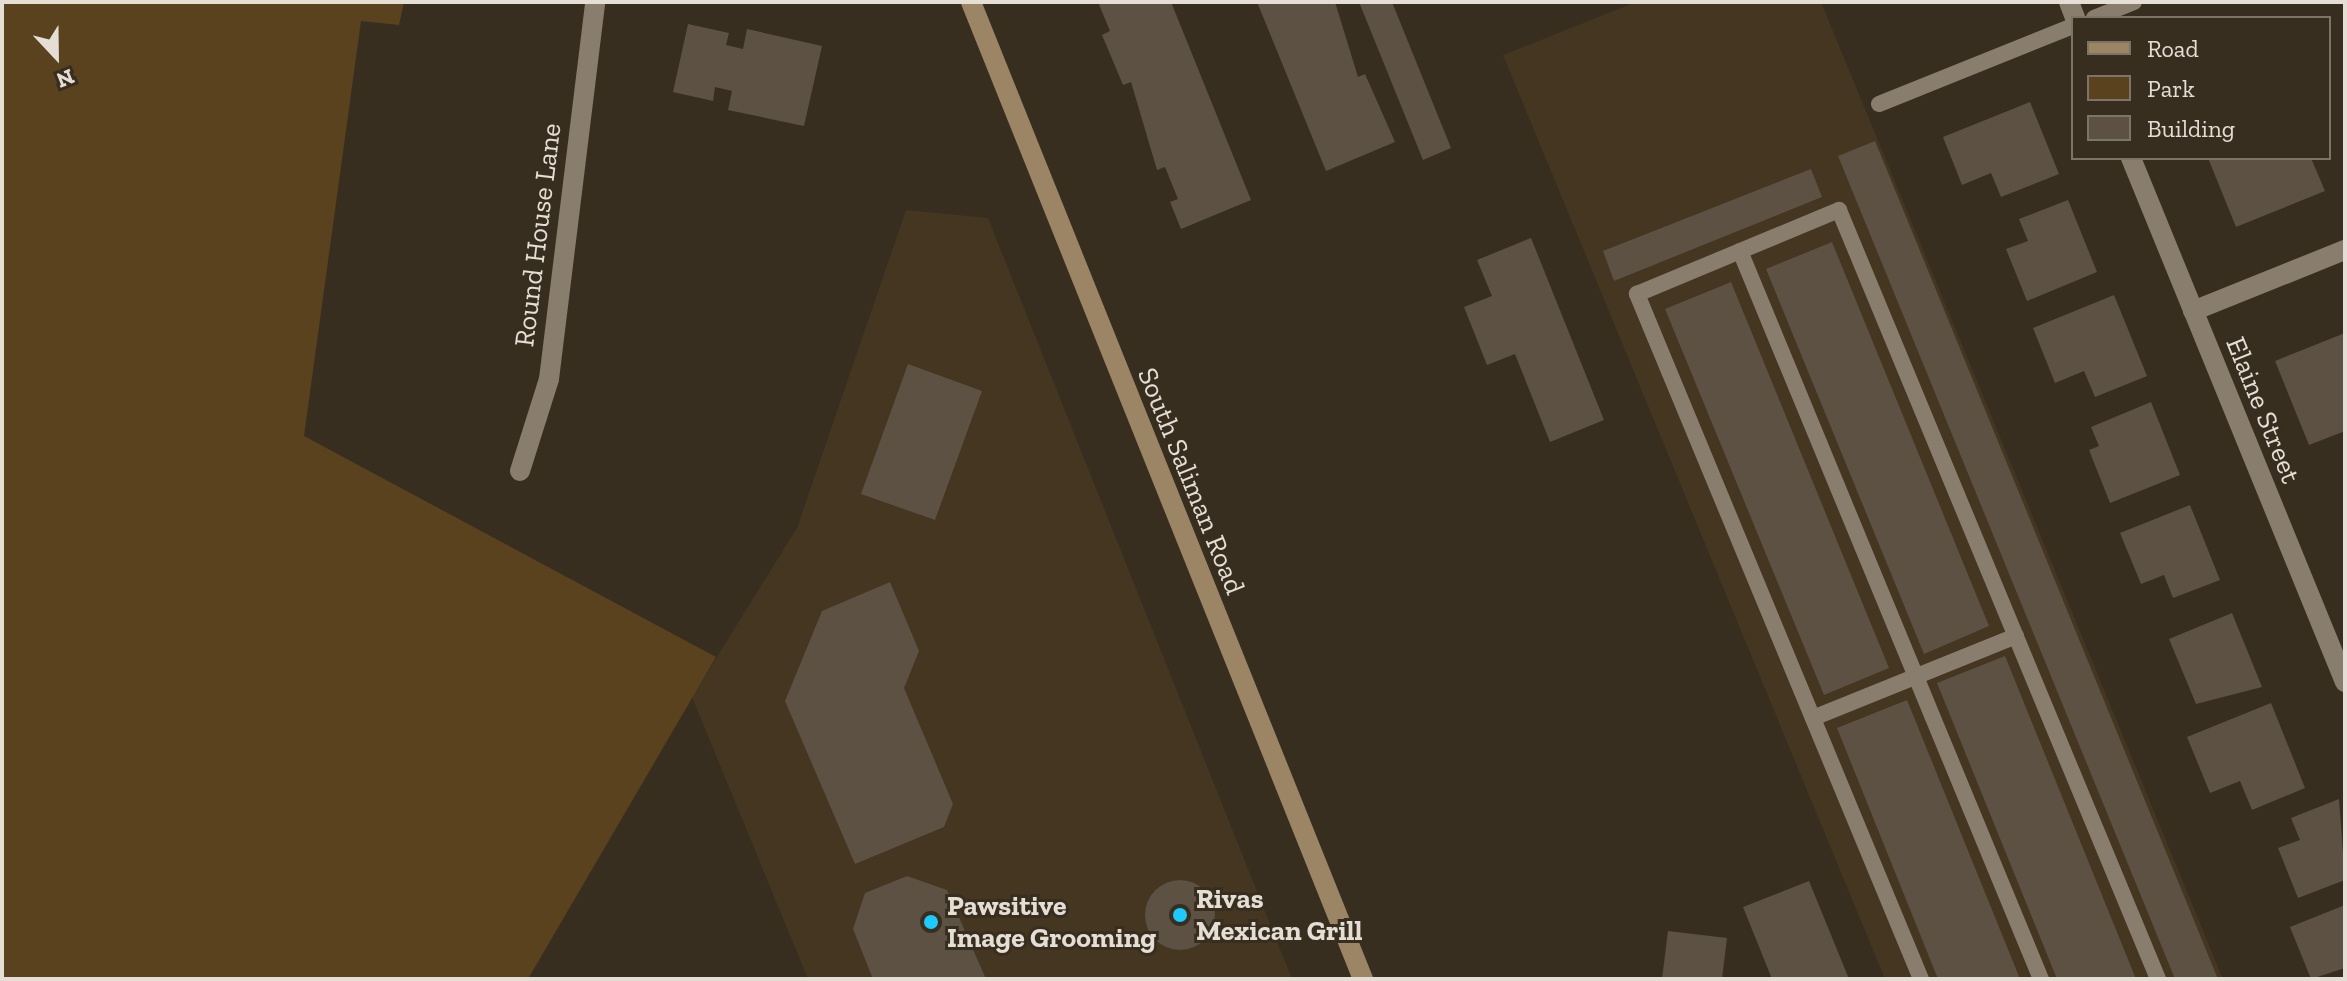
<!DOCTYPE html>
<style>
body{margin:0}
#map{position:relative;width:2347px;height:981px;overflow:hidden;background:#382e1f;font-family:"Zilla Slab",serif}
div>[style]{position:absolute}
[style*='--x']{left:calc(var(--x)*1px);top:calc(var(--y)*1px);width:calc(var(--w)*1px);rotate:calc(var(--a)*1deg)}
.built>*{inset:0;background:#443621}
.green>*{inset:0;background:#5a421f}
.building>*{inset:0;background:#5c5142}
.round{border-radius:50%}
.service>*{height:16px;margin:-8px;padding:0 8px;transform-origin:8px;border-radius:8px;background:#897d6d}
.minor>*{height:20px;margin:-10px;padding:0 10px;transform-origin:10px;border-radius:10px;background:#897d6d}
.secondary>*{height:20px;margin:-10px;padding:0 10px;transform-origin:10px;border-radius:10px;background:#9b8565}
.dots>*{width:22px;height:22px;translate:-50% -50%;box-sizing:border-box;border:4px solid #382e1f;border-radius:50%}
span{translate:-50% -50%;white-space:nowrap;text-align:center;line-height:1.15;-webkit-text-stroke:6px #382e1f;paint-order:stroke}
.street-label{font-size:28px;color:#e5ded5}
.poi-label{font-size:28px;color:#e5ded5;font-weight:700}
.left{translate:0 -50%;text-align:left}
.frame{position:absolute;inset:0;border:4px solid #e5ded5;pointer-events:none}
.legend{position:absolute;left:2071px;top:16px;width:260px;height:144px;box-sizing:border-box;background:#382e1f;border:2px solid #7d7468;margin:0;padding:10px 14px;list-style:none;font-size:24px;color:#e5ded5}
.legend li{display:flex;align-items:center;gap:16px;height:40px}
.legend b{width:40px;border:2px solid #7d7468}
.north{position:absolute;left:16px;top:16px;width:80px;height:80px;-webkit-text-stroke:6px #382e1f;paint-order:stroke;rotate:158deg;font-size:22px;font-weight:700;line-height:32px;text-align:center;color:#e5ded5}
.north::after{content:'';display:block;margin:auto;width:28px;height:36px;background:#e5ded5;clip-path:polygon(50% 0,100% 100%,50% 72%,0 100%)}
</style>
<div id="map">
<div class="built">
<i style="clip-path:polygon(1636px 2px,1821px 2px,2223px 979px,1885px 979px,1503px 55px)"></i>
<i style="clip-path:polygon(906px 210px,988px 218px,1292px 979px,808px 979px,692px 697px,797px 528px)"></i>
</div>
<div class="green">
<i style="clip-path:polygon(2px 2px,404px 2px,399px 25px,361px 21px,304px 436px,716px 657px,528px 979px,2px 979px)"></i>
</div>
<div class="building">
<i style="clip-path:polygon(1098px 2px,1171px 2px,1251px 200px,1181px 229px,1170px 202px,1178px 199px,1165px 167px,1157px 170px,1131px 82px,1123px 85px,1102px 35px,1110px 31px)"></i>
<i style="clip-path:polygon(1257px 2px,1335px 2px,1358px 77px,1365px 74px,1395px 142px,1326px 171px)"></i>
<i style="clip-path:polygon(1359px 2px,1392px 2px,1451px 148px,1423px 160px)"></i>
<i style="clip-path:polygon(688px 24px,729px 33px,726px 45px,743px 49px,747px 29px,822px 46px,804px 126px,728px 110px,732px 91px,715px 87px,713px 101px,673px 92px)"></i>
<i style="clip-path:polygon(2030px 102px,2059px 174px,2001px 197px,1991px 173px,1962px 185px,1943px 137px)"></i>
<i style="clip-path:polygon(1875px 141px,2218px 979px,2175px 979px,1838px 156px)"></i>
<i style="clip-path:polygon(2208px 158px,2311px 158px,2325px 191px,2236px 227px)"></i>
<i style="clip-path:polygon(1811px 169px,1822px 197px,1614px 281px,1603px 251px)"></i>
<i style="clip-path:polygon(2068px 200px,2097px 272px,2027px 301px,2006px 249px,2028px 241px,2019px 219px)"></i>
<i style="clip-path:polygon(1531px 238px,1604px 420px,1550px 442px,1515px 354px,1487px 365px,1464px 307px,1492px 296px,1477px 260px)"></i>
<i style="clip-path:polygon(1832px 242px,1989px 626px,1924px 654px,1766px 269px)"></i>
<i style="clip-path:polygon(1731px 282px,1889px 668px,1824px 695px,1665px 309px)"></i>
<i style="clip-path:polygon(2114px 295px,2147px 376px,2095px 397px,2084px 371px,2055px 383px,2033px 328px)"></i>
<i style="clip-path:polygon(2345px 333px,2345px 431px,2309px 445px,2275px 361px)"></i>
<i style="clip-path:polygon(908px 364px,982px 391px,935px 520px,861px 494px)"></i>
<i style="clip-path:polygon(2151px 402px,2180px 475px,2110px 503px,2089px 450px,2099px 446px,2091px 427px)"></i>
<i style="clip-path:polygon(2190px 505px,2220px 580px,2173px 598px,2164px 575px,2141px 584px,2120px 533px)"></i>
<i style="clip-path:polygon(890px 582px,919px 651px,904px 688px,953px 804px,944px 827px,855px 864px,785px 701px,822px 611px)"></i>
<i style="clip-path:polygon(2232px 613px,2262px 687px,2196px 704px,2169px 639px)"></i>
<i style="clip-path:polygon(2005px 656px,2136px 979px,2057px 979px,1937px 683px)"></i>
<i style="clip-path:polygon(1907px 700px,2020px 979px,1938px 979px,1837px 728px)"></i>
<i style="clip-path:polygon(2271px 703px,2305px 788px,2252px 810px,2240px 781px,2210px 793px,2187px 737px)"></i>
<i style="clip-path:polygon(2339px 799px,2345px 880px,2298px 898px,2278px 848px,2300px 840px,2291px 818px)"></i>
<i style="clip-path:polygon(907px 876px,947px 890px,986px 979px,873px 979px,853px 929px,865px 893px)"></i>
<i class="round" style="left:1145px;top:880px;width:70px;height:70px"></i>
<i style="clip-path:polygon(1809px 881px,1849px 979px,1772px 979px,1743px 907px)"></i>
<i style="clip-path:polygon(2345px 905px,2345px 968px,2311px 979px,2290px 927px)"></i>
<i style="clip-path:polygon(1668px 931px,1727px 938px,1722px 979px,1662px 979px)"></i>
</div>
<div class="service">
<i style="--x:2094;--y:18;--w:43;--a:-21.8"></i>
<i style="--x:1879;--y:104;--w:209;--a:-21.9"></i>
<i style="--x:1740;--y:251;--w:788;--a:67.54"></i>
<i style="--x:1813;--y:718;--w:219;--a:-22"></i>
<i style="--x:1921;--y:979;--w:742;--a:-112.52"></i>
<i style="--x:1637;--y:294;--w:219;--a:-22.6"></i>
<i style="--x:1839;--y:210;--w:833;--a:67.47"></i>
</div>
<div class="minor">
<i style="--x:2069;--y:2;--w:17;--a:69"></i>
<i style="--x:2131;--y:158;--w:566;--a:67.79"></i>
<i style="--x:2193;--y:311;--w:164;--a:-21.9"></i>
<i style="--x:520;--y:471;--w:96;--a:-72.5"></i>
<i style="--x:549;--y:379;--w:380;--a:-83"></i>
</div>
<div class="secondary">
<i style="--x:971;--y:2;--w:1053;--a:68.14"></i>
</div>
<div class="dots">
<i style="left:1180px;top:915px;background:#1ec9fd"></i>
<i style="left:931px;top:922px;background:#1ec9fd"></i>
</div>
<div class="street-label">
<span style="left:538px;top:235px;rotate:-83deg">Round House Lane</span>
<span style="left:2263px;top:410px;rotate:68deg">Elaine Street</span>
<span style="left:1191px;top:481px;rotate:68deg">South Saliman Road</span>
</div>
<div class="poi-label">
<span class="left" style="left:1196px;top:915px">Rivas<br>Mexican Grill</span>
<span class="left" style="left:947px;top:922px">Pawsitive<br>Image Grooming</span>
</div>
<div class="frame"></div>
<ul class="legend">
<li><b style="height:10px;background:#9b8565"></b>Road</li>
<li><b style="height:22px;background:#5a421f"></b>Park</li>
<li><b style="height:22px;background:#5c5142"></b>Building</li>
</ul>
<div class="north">N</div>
</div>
